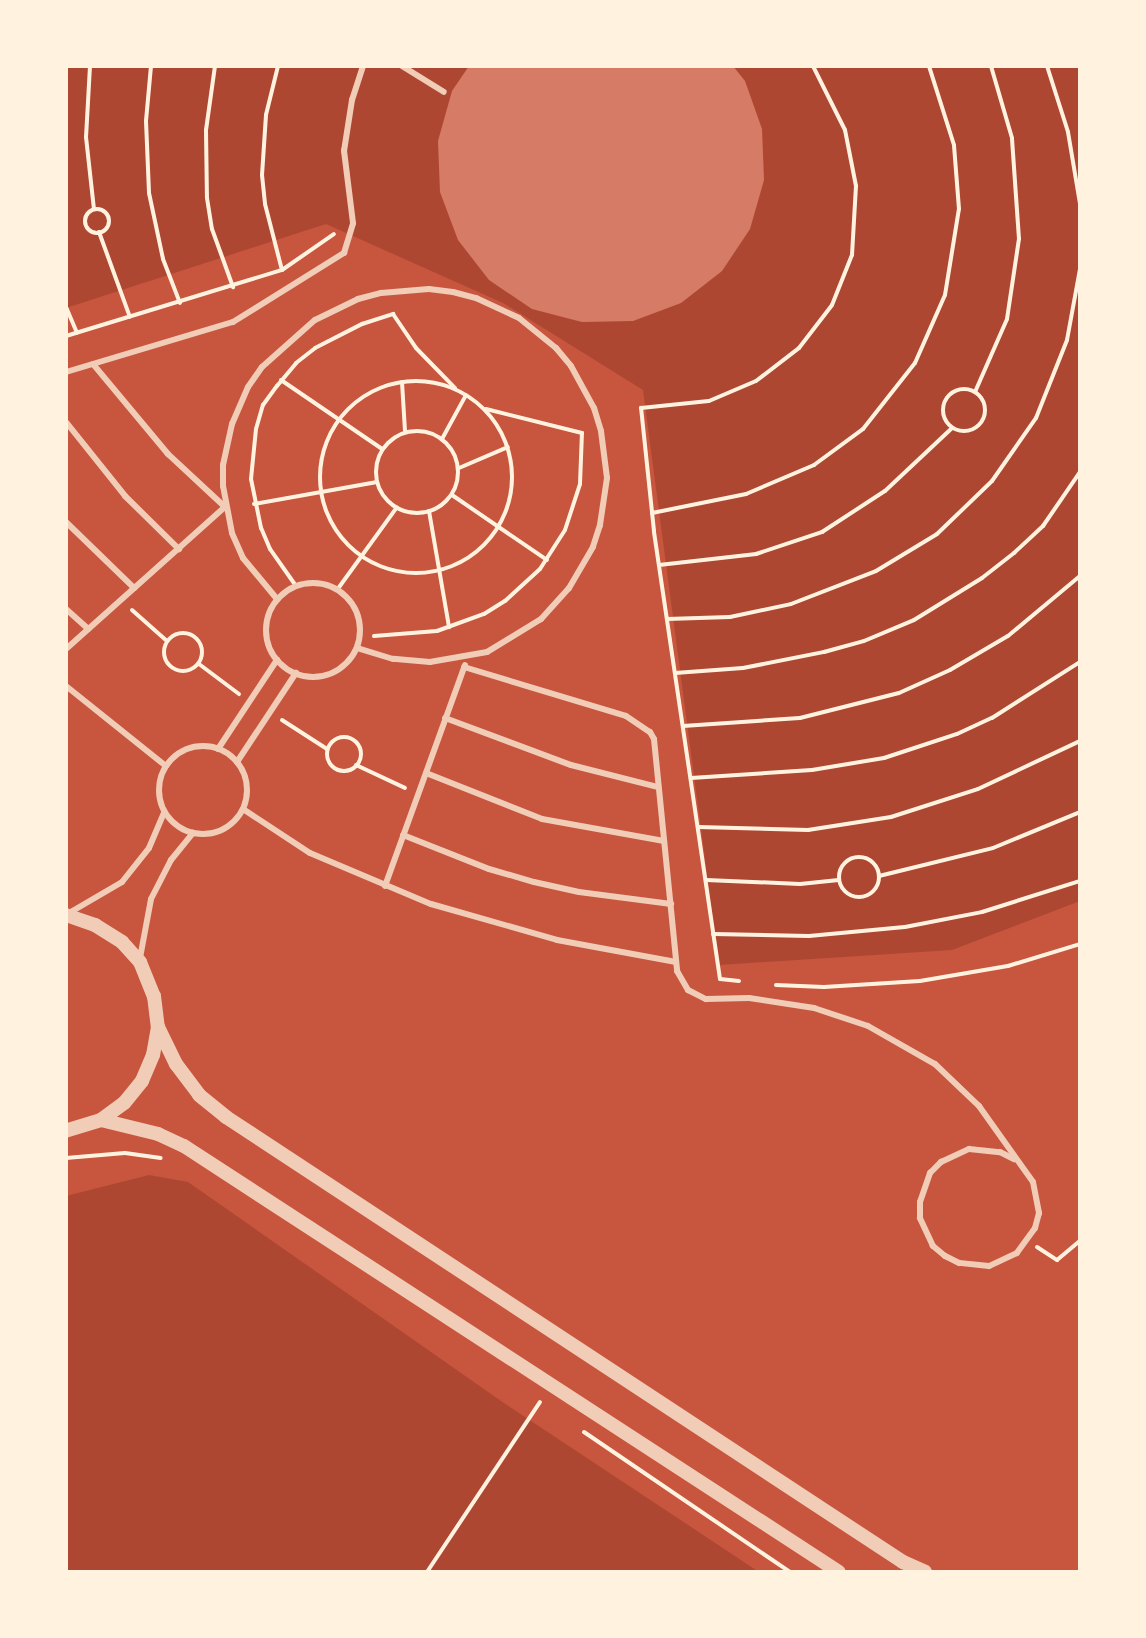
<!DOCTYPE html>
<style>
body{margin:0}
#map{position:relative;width:1146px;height:1638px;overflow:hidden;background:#c8553d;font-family:Georgia,serif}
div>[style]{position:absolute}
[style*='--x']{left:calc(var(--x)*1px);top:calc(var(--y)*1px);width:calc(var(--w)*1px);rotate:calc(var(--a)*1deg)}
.green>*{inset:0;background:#ae4732}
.building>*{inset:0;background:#d67c66}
.path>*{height:4px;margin:-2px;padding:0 2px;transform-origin:2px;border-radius:2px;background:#fff3e0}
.path>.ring{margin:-2px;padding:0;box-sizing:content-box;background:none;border:4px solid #fff3e0;border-radius:50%}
.service>*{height:6px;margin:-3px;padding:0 3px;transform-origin:3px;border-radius:3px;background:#f1ccb7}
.service>.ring{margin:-3px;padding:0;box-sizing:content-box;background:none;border:6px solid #f1ccb7;border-radius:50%}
.tertiary>*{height:14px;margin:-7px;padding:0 7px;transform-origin:7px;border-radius:7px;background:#f1ccb7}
span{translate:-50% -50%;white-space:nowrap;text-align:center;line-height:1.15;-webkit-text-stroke:8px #fff3e0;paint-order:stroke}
.frame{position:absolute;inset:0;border:68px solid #fff3e0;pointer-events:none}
</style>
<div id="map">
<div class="green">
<i style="clip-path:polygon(66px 66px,1080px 66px,1080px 901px,952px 950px,719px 965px,643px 390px,503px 303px,326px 224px,66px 308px)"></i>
<i style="clip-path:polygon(149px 1175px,188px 1182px,501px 1401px,759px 1572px,66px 1572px,66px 1196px)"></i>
</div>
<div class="building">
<i style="clip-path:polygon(469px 66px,733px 66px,745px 81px,762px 129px,764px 180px,750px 229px,722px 271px,681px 303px,633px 321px,582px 322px,532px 309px,489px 280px,458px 240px,440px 192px,438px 141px,452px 91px)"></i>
</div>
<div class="path">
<i style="--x:90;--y:66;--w:71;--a:93.2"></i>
<i style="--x:86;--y:137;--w:72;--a:83.7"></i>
<i style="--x:151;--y:66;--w:55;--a:95.2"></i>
<i style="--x:146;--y:121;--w:72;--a:87.6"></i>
<i style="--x:149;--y:193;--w:67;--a:78"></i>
<i style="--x:163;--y:259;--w:47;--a:68.9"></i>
<i style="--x:215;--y:66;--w:65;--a:98"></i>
<i style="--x:206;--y:130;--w:68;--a:89.2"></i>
<i style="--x:207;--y:198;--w:31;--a:81"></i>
<i style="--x:212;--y:229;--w:62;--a:70.1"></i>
<i style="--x:278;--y:66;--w:50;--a:103.8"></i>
<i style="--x:266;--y:115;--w:60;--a:93.8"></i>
<i style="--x:262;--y:175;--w:29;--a:84"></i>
<i style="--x:265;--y:204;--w:68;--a:75.6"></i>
<i style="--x:1047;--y:66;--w:69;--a:72.3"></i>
<i style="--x:1068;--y:132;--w:73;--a:80.5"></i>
<i class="ring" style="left:85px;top:209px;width:20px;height:20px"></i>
<i style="--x:99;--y:232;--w:90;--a:70"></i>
<i style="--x:66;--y:307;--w:28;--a:67"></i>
<i style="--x:66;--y:336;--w:226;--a:-17"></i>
<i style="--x:282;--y:270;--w:63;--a:-34.7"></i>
<i style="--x:281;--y:380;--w:122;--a:34.3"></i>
<i class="ring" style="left:320px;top:381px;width:188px;height:188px"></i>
<i style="--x:402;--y:382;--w:49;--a:86.5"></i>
<i class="ring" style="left:943px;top:389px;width:38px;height:38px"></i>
<i style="--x:975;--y:392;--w:80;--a:-66.3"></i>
<i style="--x:1007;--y:319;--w:81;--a:-81.5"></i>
<i style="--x:1019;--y:239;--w:101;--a:-94"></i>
<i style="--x:1012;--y:138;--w:75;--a:-106.3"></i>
<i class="ring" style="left:376px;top:431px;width:78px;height:78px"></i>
<i style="--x:442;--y:439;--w:50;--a:-61.4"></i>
<i style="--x:459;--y:468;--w:53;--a:-23.2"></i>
<i style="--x:452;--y:495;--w:115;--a:34.4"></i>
<i style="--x:254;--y:504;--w:125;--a:-10.1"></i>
<i style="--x:429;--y:511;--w:118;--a:80.2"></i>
<i style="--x:652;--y:513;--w:96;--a:-11.4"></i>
<i style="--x:746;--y:494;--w:74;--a:-23.1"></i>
<i style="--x:814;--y:465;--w:61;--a:-36.3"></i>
<i style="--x:863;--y:429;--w:84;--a:-51.8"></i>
<i style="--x:915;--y:363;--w:74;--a:-66.2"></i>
<i style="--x:945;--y:295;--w:87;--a:-80.8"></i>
<i style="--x:959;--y:209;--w:64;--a:-94.5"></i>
<i style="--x:954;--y:145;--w:83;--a:-107.6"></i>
<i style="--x:659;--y:565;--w:98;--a:-6.5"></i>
<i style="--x:756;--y:554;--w:70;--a:-18.4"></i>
<i style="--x:822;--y:532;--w:75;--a:-33.1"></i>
<i style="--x:885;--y:491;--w:92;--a:-43.2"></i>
<i style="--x:296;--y:586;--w:45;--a:-125.1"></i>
<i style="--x:270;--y:549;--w:23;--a:-113"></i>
<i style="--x:261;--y:528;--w:50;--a:-101.5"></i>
<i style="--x:251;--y:479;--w:50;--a:-84.3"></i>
<i style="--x:256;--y:429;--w:25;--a:-74"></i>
<i style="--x:263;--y:405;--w:24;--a:-54"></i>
<i style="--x:277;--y:386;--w:30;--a:-50"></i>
<i style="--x:296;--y:363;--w:24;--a:-38"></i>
<i style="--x:315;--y:348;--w:53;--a:-27.1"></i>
<i style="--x:362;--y:324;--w:33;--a:-18"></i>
<i style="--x:393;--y:314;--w:41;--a:55.9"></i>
<i style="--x:416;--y:348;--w:56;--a:45.7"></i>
<i style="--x:337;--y:590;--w:102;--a:-54.1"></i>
<i style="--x:132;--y:610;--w:47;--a:41.5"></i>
<i style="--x:667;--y:619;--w:63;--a:-1.8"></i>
<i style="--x:730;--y:617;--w:62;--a:-12"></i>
<i style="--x:791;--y:604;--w:91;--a:-21.2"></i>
<i style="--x:876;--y:571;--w:71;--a:-31.2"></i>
<i style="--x:937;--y:534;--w:76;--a:-43.9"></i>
<i style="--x:992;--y:481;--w:77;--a:-55.1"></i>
<i style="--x:1036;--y:418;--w:84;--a:-68.3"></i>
<i style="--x:1067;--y:340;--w:72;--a:-79.6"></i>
<i class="ring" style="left:164px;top:633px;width:34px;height:34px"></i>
<i style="--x:374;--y:636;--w:63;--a:-4.5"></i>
<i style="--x:437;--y:631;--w:50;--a:-19.9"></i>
<i style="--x:484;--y:614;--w:25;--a:-32"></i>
<i style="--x:505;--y:601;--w:47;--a:-42.4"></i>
<i style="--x:540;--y:569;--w:46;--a:-57.3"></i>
<i style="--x:565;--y:530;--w:48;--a:-71.9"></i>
<i style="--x:580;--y:484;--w:51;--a:-87.8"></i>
<i style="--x:582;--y:433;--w:99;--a:-166"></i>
<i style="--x:199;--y:664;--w:50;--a:36.9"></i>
<i style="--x:675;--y:673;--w:68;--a:-4.2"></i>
<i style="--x:743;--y:668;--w:83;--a:-11.2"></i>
<i style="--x:824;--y:652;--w:41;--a:-15.4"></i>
<i style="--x:864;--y:641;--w:54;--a:-22.8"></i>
<i style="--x:914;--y:620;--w:80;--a:-31.7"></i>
<i style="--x:982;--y:578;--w:41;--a:-38"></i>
<i style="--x:1014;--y:553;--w:40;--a:-43"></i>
<i style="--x:1043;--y:526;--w:65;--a:-55.6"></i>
<i style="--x:282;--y:720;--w:54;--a:32.8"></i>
<i style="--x:683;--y:726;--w:117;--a:-3.9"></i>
<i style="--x:800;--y:718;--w:102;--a:-14.2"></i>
<i style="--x:899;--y:693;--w:56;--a:-24.3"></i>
<i style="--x:950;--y:670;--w:67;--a:-30.4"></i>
<i style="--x:1008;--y:636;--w:94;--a:-39.8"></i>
<i class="ring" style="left:327px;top:737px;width:30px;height:30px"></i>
<i style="--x:356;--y:765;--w:54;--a:25.1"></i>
<i style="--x:691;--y:778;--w:121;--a:-3.8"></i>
<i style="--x:812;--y:770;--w:73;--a:-9.5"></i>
<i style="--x:884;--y:758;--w:77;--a:-18.2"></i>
<i style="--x:957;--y:734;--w:38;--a:-25"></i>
<i style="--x:992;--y:718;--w:104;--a:-32.5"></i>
<i style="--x:698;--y:827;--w:110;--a:1.6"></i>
<i style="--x:808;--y:830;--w:84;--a:-8.9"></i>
<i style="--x:891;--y:817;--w:91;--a:-17.8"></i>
<i style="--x:978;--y:789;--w:113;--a:-25.2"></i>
<i class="ring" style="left:839px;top:857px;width:36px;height:36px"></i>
<i style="--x:879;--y:876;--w:117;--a:-13.8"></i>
<i style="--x:993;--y:848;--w:94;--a:-22.5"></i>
<i style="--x:706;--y:880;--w:94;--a:2.4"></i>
<i style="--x:800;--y:884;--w:39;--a:-6"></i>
<i style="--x:713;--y:934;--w:96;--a:1.2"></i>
<i style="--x:809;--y:936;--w:96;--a:-5.4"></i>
<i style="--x:905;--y:927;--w:78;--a:-11"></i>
<i style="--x:982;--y:912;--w:103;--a:-17.6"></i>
<i style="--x:739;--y:981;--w:19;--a:-174"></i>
<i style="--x:720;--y:979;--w:453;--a:-98.4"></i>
<i style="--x:654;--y:531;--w:124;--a:-96"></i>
<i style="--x:641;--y:408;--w:68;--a:-5.9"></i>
<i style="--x:709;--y:401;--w:51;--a:-23.1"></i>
<i style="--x:756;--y:381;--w:54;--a:-37.5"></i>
<i style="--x:799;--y:348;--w:54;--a:-52.5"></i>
<i style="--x:832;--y:305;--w:54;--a:-68.2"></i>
<i style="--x:852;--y:255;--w:69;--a:-86.7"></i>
<i style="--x:856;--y:186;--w:57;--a:-101.1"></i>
<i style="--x:845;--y:130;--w:72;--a:-116.6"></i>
<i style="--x:776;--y:985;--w:48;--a:2.4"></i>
<i style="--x:824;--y:987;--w:96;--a:-3.6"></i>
<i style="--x:920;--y:981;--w:89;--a:-9.7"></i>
<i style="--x:1008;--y:966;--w:75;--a:-17"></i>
<i style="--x:66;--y:1158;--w:59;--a:-4.8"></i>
<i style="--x:125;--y:1153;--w:36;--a:8"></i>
<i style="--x:1037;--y:1247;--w:24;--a:33"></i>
<i style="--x:1057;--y:1260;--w:30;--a:-40"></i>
<i style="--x:584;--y:1432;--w:249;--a:34.2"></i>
<i style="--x:427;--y:1572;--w:204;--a:-56.4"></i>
</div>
<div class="service">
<i style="--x:402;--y:66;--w:49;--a:31.8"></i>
<i style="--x:66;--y:372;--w:174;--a:-16.7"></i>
<i style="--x:233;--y:322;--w:131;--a:-31.9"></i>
<i style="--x:344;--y:253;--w:31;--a:-73"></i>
<i style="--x:353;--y:223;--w:73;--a:-97.1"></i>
<i style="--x:344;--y:151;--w:52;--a:-81.1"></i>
<i style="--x:352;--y:100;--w:36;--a:-72"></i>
<i style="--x:66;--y:422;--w:95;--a:51.4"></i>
<i style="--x:125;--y:496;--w:76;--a:44.5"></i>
<i style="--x:66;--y:522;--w:95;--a:44.1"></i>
<i class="ring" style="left:266px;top:583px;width:88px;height:88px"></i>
<i style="--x:277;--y:599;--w:53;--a:-129.7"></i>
<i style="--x:243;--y:558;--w:27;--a:-114"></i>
<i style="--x:232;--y:533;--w:48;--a:-100.8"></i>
<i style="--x:223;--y:486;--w:21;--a:-90"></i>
<i style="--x:223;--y:465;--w:42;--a:-77.6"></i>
<i style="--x:232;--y:424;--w:40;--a:-66.6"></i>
<i style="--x:248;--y:387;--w:24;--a:-55"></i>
<i style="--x:262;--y:367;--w:71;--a:-41.6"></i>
<i style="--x:315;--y:320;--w:48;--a:-26"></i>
<i style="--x:358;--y:299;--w:24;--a:-15"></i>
<i style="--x:381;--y:293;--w:48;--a:-4.8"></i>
<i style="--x:429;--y:289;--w:24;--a:7"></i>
<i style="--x:453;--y:292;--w:24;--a:15"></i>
<i style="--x:476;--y:298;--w:47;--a:24.9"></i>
<i style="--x:519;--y:318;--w:48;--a:39"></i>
<i style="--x:556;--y:348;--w:23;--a:50"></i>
<i style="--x:571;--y:366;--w:48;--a:61.3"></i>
<i style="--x:594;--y:408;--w:24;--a:73"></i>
<i style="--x:601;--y:431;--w:47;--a:82.7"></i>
<i style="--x:607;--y:478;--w:48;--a:98.5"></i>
<i style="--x:600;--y:525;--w:23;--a:108"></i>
<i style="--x:593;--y:547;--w:48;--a:120.3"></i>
<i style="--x:569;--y:588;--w:42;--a:132.1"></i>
<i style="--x:541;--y:619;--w:63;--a:148.6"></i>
<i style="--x:487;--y:652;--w:58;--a:170"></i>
<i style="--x:430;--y:662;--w:37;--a:-175"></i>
<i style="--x:393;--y:659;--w:38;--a:-163"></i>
<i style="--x:66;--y:609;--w:30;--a:42"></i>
<i style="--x:66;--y:649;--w:213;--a:-41.8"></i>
<i style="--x:225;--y:507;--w:78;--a:-137.1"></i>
<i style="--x:168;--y:454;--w:117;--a:-129.8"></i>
<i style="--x:464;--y:667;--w:169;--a:16.8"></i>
<i style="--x:626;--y:716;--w:29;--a:34"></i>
<i style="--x:650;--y:732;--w:8;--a:60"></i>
<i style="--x:654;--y:739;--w:233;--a:84.3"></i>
<i style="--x:677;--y:971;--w:22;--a:60"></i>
<i style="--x:688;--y:990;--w:20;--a:27"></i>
<i style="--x:706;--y:999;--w:43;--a:-1.3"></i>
<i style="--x:749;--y:998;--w:66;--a:8.7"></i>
<i style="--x:814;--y:1008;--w:57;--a:18.4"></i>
<i style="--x:868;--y:1026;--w:77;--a:29.6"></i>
<i style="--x:935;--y:1064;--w:61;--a:43.7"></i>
<i style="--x:979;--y:1106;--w:93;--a:54.6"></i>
<i style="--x:1033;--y:1182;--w:32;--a:79"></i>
<i style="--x:1039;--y:1213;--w:16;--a:105"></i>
<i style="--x:1035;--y:1228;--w:31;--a:126"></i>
<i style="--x:1017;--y:1253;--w:31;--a:155"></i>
<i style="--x:989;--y:1266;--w:30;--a:-174"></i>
<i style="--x:959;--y:1263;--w:16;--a:-153"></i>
<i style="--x:945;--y:1256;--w:16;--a:-140"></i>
<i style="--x:933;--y:1246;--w:31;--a:-115"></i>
<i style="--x:920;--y:1218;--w:16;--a:-90"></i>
<i style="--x:920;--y:1202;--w:31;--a:-71"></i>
<i style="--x:930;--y:1173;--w:16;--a:-45"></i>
<i style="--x:941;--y:1162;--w:31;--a:-25"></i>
<i style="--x:969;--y:1149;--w:31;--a:6"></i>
<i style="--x:1000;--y:1152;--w:16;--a:27"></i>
<i style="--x:66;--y:686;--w:128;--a:38.7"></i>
<i style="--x:445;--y:718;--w:134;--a:20.5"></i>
<i style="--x:571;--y:765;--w:90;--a:14.2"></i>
<i class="ring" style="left:159px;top:746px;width:82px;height:82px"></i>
<i style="--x:218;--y:749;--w:107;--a:-56.5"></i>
<i style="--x:237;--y:762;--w:107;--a:-56.5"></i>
<i style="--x:426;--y:773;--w:125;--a:21.6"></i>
<i style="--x:542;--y:819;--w:124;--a:10.2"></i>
<i style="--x:243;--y:809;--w:80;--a:33.3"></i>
<i style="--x:310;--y:853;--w:131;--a:22.9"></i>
<i style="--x:431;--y:904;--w:131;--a:15.9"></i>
<i style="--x:557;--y:940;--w:121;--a:10.5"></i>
<i style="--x:403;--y:835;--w:92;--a:21.6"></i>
<i style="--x:489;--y:869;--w:47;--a:16.1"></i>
<i style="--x:534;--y:882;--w:46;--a:12.5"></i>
<i style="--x:579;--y:892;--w:93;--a:7.4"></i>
<i style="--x:385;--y:886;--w:235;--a:-70.1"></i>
<i style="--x:69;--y:913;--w:61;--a:-30.3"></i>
<i style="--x:122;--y:882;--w:43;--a:-51.5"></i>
<i style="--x:149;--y:848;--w:39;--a:-67"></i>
<i style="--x:140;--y:958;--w:60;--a:-79.4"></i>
<i style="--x:151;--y:899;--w:44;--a:-62.9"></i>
<i style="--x:171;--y:860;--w:35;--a:-51"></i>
</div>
<div class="tertiary">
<i style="--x:66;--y:915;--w:31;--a:19"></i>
<i style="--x:95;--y:925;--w:32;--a:32"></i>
<i style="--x:122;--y:942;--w:27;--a:48"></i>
<i style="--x:140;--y:962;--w:37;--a:68"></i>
<i style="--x:154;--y:996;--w:31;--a:83"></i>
<i style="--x:158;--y:1027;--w:28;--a:100"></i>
<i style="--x:153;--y:1055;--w:28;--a:113"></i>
<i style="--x:142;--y:1081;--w:28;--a:129"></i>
<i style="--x:124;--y:1103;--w:29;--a:144"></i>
<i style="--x:101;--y:1120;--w:37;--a:163"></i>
<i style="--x:158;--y:1027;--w:41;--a:64.1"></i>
<i style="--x:176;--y:1064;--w:39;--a:53"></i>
<i style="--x:199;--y:1095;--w:35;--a:39"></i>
<i style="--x:226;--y:1117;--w:810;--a:33.32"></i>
<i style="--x:903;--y:1562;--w:24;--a:24"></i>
<i style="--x:101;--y:1120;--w:59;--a:13.8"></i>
<i style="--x:158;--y:1134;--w:29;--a:25"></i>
<i style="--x:184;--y:1146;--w:781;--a:33.04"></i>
</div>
<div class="frame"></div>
</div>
